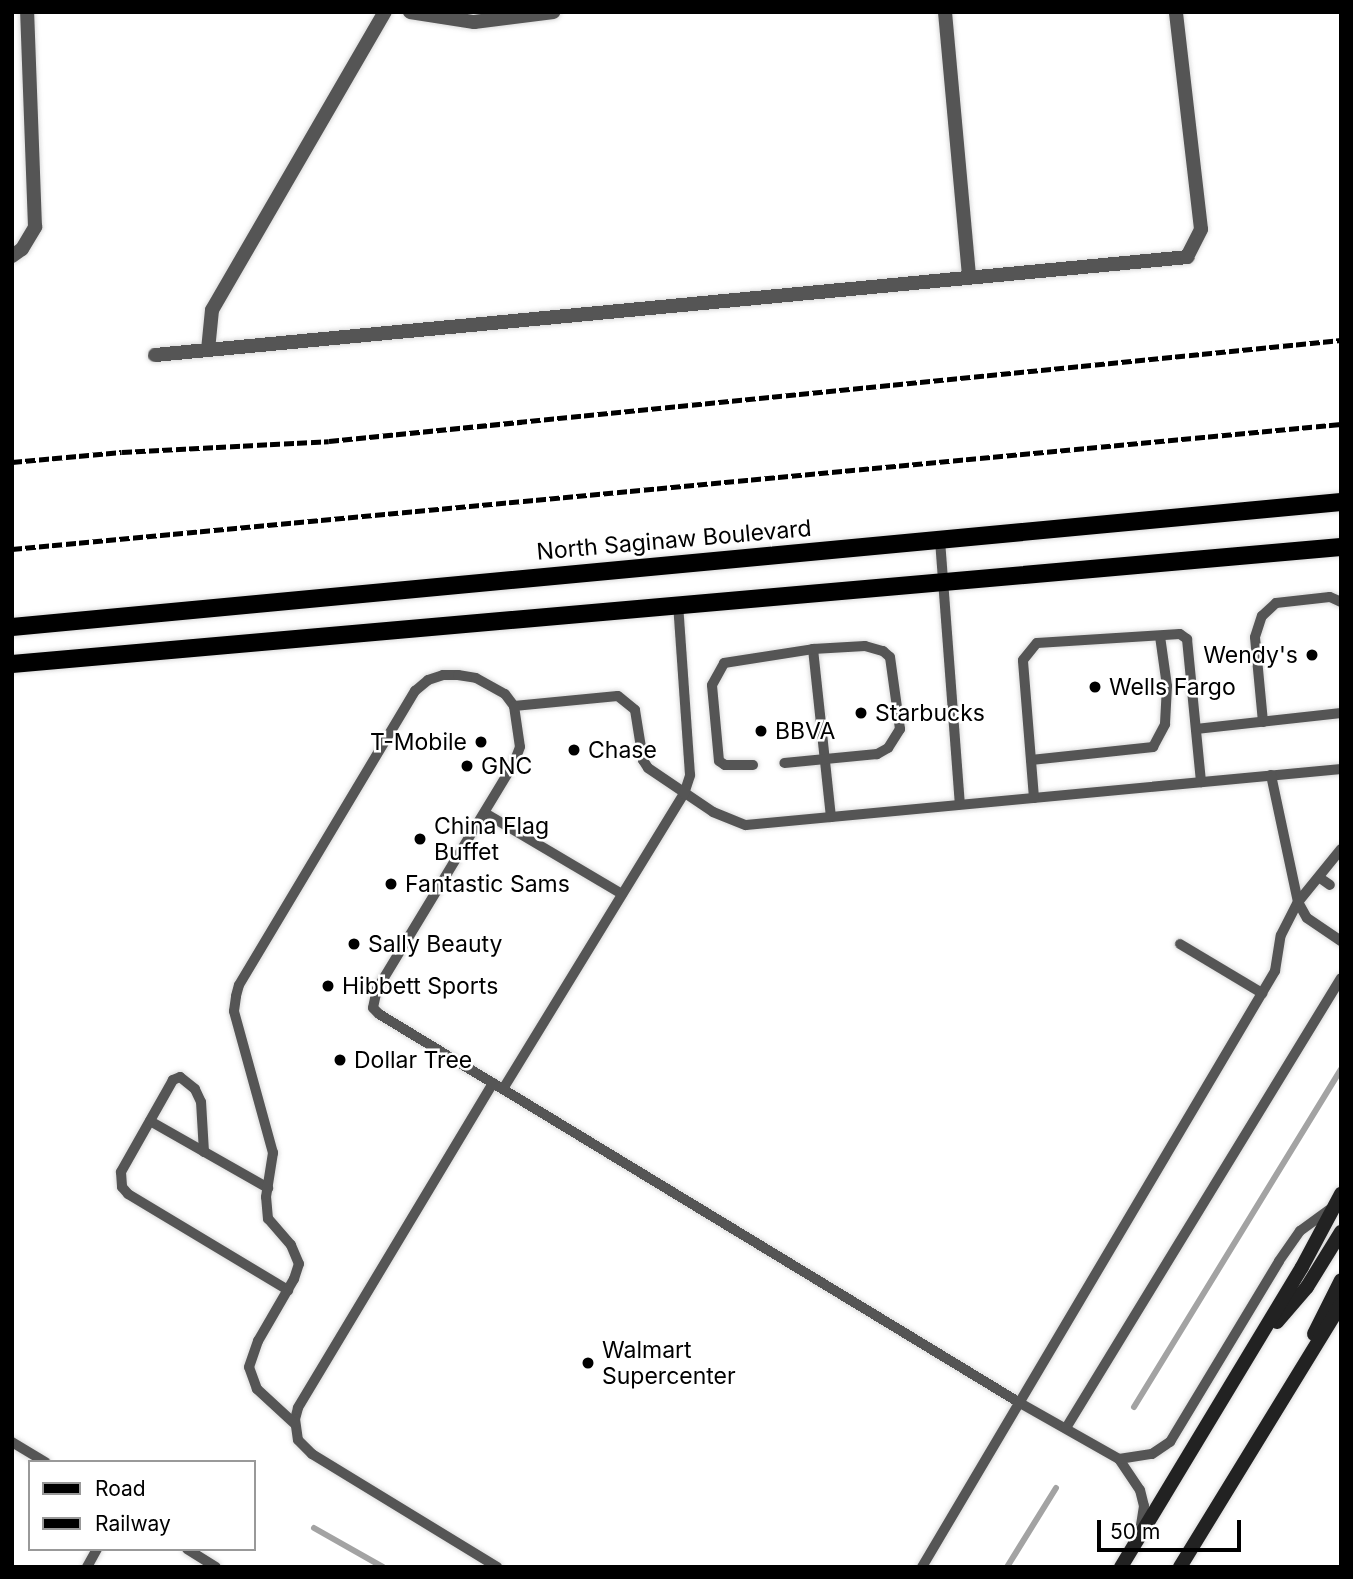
<!DOCTYPE html>
<style>
body{margin:0}
#map{position:relative;width:1353px;height:1579px;overflow:hidden;background:#fff;font-family:Inter,sans-serif}
div>[style]{position:absolute}
[style*='--x']{left:calc(var(--x)*1px);top:calc(var(--y)*1px);width:calc(var(--w)*1px);rotate:calc(var(--a)*1deg)}
.stream>*{height:6px;margin:-3px;padding:0 3px;transform-origin:3px;border-radius:3px;background:#a3a3a3}
.roads{filter:drop-shadow(0 0 2px #dbdbdb) drop-shadow(0 0 2px #dbdbdb)}
.lane>*{height:10px;margin:-5px;padding:0 5px;transform-origin:5px;border-radius:5px;background:#555}
.street>*{height:14px;margin:-7px;padding:0 7px;transform-origin:7px;border-radius:7px;background:#555}
.secondary>*{height:14px;margin:-7px;padding:0 7px;transform-origin:7px;border-radius:7px;background:#222}
.primary>*{height:18px;margin:-9px;padding:0 9px;transform-origin:9px;border-radius:9px;background:#000}
.rail>*{height:5px;margin-top:-2.5px;transform-origin:0;background:repeating-linear-gradient(90deg,#000 0 10px,transparent 0 13.5px)}
.dots>*{width:19px;height:19px;translate:-50% -50%;box-sizing:border-box;border:4px solid #fff;border-radius:50%}
span{translate:-50% -50%;white-space:nowrap;text-align:center;line-height:1.15;-webkit-text-stroke:5px #fff;paint-order:stroke}
.street-label{font-size:23px;color:#000}
.poi-label{font-size:23px;color:#000}
.right{translate:-100% -50%;text-align:right}
.left{translate:0 -50%;text-align:left}
.frame{position:absolute;inset:0;border:14px solid #000;pointer-events:none}
.legend{position:absolute;left:28px;top:1460px;width:228px;height:91px;box-sizing:border-box;background:#fff;border:2px solid #999;margin:0;padding:9px 12px;list-style:none;font-size:21px;color:#000}
.legend li{display:flex;align-items:center;gap:14px;height:35px}
.legend b{width:35px;border:2px solid #999}
.scale{position:absolute;left:1097px;top:1520px;width:144px;height:32px;box-sizing:border-box;border:4px solid #000;border-top:0;padding-left:9px;font-size:21px;line-height:24px;white-space:nowrap;color:#000;-webkit-text-stroke:5px #fff;paint-order:stroke}
</style>
<div id="map">
<div class="stream">
<i style="--x:1134;--y:1407;--w:396;--a:-58.5"></i>
<i style="--x:314;--y:1528;--w:79;--a:29.5"></i>
<i style="--x:1007;--y:1567;--w:93;--a:-58.2"></i>
</div>
<div class="roads">
<div class="lane">
<i style="--x:940;--y:540;--w:265;--a:85.7"></i>
<i style="--x:813;--y:649;--w:169;--a:83.9"></i>
<i style="--x:514;--y:706;--w:104;--a:-5.5"></i>
<i style="--x:618;--y:696;--w:22;--a:39"></i>
<i style="--x:635;--y:710;--w:51;--a:80.9"></i>
<i style="--x:643;--y:760;--w:9;--a:58"></i>
<i style="--x:648;--y:768;--w:78;--a:34.1"></i>
<i style="--x:713;--y:812;--w:35;--a:22"></i>
<i style="--x:746;--y:825;--w:598;--a:-5.38"></i>
<i style="--x:1263;--y:722;--w:85;--a:-95.4"></i>
<i style="--x:1255;--y:637;--w:22;--a:-72"></i>
<i style="--x:1262;--y:616;--w:19;--a:-43"></i>
<i style="--x:1276;--y:603;--w:54;--a:-6.3"></i>
<i style="--x:1330;--y:597;--w:12;--a:24"></i>
<i style="--x:1196;--y:729;--w:146;--a:-6.3"></i>
<i style="--x:1031;--y:760;--w:123;--a:-6.1"></i>
<i style="--x:1153;--y:747;--w:26;--a:-62"></i>
<i style="--x:1165;--y:724;--w:38;--a:-87"></i>
<i style="--x:1167;--y:686;--w:50;--a:-98"></i>
<i style="--x:753;--y:765;--w:28;--a:180"></i>
<i style="--x:725;--y:765;--w:7;--a:-146"></i>
<i style="--x:719;--y:761;--w:76;--a:-95.3"></i>
<i style="--x:712;--y:685;--w:25;--a:-61"></i>
<i style="--x:724;--y:663;--w:90;--a:-8.9"></i>
<i style="--x:813;--y:649;--w:52;--a:-3.3"></i>
<i style="--x:865;--y:646;--w:19;--a:16"></i>
<i style="--x:883;--y:651;--w:9;--a:41"></i>
<i style="--x:890;--y:657;--w:73;--a:82.1"></i>
<i style="--x:900;--y:729;--w:22;--a:122"></i>
<i style="--x:888;--y:748;--w:13;--a:151"></i>
<i style="--x:877;--y:754;--w:93;--a:174.5"></i>
<i style="--x:1271;--y:775;--w:130;--a:78"></i>
<i style="--x:1298;--y:902;--w:18;--a:61"></i>
<i style="--x:1307;--y:918;--w:41;--a:34.1"></i>
<i style="--x:1034;--y:798;--w:138;--a:-94.6"></i>
<i style="--x:1023;--y:660;--w:22;--a:-51"></i>
<i style="--x:1037;--y:643;--w:143;--a:-3.6"></i>
<i style="--x:1180;--y:634;--w:9;--a:36"></i>
<i style="--x:1187;--y:639;--w:144;--a:84.4"></i>
<i style="--x:485;--y:813;--w:159;--a:30.6"></i>
<i style="--x:1320;--y:878;--w:12;--a:35"></i>
<i style="--x:1180;--y:944;--w:96;--a:30.9"></i>
<i style="--x:493;--y:1083;--w:379;--a:121"></i>
<i style="--x:298;--y:1408;--w:11;--a:105"></i>
<i style="--x:295;--y:1419;--w:21;--a:82"></i>
<i style="--x:298;--y:1440;--w:20;--a:45"></i>
<i style="--x:312;--y:1454;--w:217;--a:31.4"></i>
<i style="--x:503;--y:1089;--w:346;--a:-58.5"></i>
<i style="--x:684;--y:794;--w:20;--a:-72"></i>
<i style="--x:690;--y:775;--w:171;--a:-94"></i>
<i style="--x:150;--y:1121;--w:136;--a:29.6"></i>
<i style="--x:204;--y:1152;--w:50;--a:-93.4"></i>
<i style="--x:201;--y:1102;--w:14;--a:-115"></i>
<i style="--x:195;--y:1089;--w:19;--a:-141"></i>
<i style="--x:180;--y:1077;--w:8;--a:157"></i>
<i style="--x:173;--y:1080;--w:106;--a:119.5"></i>
<i style="--x:121;--y:1172;--w:15;--a:86"></i>
<i style="--x:122;--y:1187;--w:9;--a:49"></i>
<i style="--x:128;--y:1194;--w:187;--a:31"></i>
<i style="--x:295;--y:1424;--w:52;--a:-137.4"></i>
<i style="--x:257;--y:1389;--w:23;--a:-110"></i>
<i style="--x:249;--y:1367;--w:28;--a:-71"></i>
<i style="--x:258;--y:1341;--w:72;--a:-59.9"></i>
<i style="--x:294;--y:1279;--w:16;--a:-72"></i>
<i style="--x:299;--y:1264;--w:21;--a:-113"></i>
<i style="--x:291;--y:1245;--w:35;--a:-131"></i>
<i style="--x:268;--y:1219;--w:22;--a:-95"></i>
<i style="--x:266;--y:1197;--w:45;--a:-81"></i>
<i style="--x:273;--y:1153;--w:147;--a:-105.4"></i>
<i style="--x:234;--y:1011;--w:15;--a:-82"></i>
<i style="--x:236;--y:996;--w:11;--a:-75"></i>
<i style="--x:239;--y:985;--w:343;--a:-59.1"></i>
<i style="--x:415;--y:691;--w:17;--a:-40"></i>
<i style="--x:428;--y:680;--w:16;--a:-18"></i>
<i style="--x:443;--y:675;--w:15;--a:0"></i>
<i style="--x:458;--y:675;--w:18;--a:9"></i>
<i style="--x:476;--y:678;--w:33;--a:29"></i>
<i style="--x:505;--y:694;--w:15;--a:53"></i>
<i style="--x:514;--y:706;--w:41;--a:81.7"></i>
<i style="--x:520;--y:747;--w:17;--a:111"></i>
<i style="--x:514;--y:763;--w:264;--a:121.2"></i>
<i style="--x:377;--y:989;--w:19;--a:102"></i>
<i style="--x:373;--y:1008;--w:8;--a:45"></i>
<i style="--x:379;--y:1014;--w:750;--a:31.25"></i>
<i style="--x:1020;--y:1403;--w:114;--a:29.5"></i>
<i style="--x:1119;--y:1459;--w:37;--a:56"></i>
<i style="--x:1140;--y:1490;--w:16;--a:76"></i>
<i style="--x:1144;--y:1506;--w:26;--a:99"></i>
<i style="--x:1066;--y:1428;--w:527;--a:-58.57"></i>
<i style="--x:12;--y:1442;--w:39;--a:31"></i>
<i style="--x:1119;--y:1459;--w:33;--a:-9"></i>
<i style="--x:1152;--y:1454;--w:22;--a:-34"></i>
<i style="--x:1170;--y:1442;--w:211;--a:-58.9"></i>
<i style="--x:1279;--y:1261;--w:37;--a:-55"></i>
<i style="--x:1300;--y:1231;--w:36;--a:-36"></i>
<i style="--x:187;--y:1549;--w:34;--a:32"></i>
<i style="--x:87;--y:1567;--w:21;--a:-61"></i>
<i style="--x:922;--y:1567;--w:693;--a:-59.36"></i>
<i style="--x:1275;--y:971;--w:36;--a:-81"></i>
<i style="--x:1281;--y:935;--w:37;--a:-63"></i>
<i style="--x:1298;--y:902;--w:68;--a:-50.9"></i>
</div>
<div class="street">
<i style="--x:410;--y:12;--w:65;--a:8.9"></i>
<i style="--x:474;--y:22;--w:80;--a:-7.2"></i>
<i style="--x:945;--y:12;--w:266;--a:84.8"></i>
<i style="--x:12;--y:256;--w:12;--a:-35"></i>
<i style="--x:22;--y:249;--w:26;--a:-59"></i>
<i style="--x:35;--y:227;--w:215;--a:-92.1"></i>
<i style="--x:208;--y:350;--w:40;--a:-84.3"></i>
<i style="--x:212;--y:310;--w:345;--a:-59.9"></i>
<i style="--x:155;--y:355;--w:1037;--a:-5.42"></i>
<i style="--x:1187;--y:257;--w:31;--a:-63"></i>
<i style="--x:1201;--y:229;--w:218;--a:-96.6"></i>
</div>
<div class="secondary">
<i style="--x:1277;--y:1322;--w:46;--a:-49.4"></i>
<i style="--x:1307;--y:1287;--w:65;--a:-58.3"></i>
<i style="--x:1314;--y:1334;--w:60;--a:-63.4"></i>
<i style="--x:1121;--y:1567;--w:350;--a:-58.9"></i>
<i style="--x:1302;--y:1267;--w:83;--a:-61.9"></i>
<i style="--x:1180;--y:1567;--w:308;--a:-58.5"></i>
</div>
<div class="primary">
<i style="--x:12;--y:627;--w:1335;--a:-5.37"></i>
<i style="--x:12;--y:664;--w:1334;--a:-5.03"></i>
</div>
</div>
<div class="rail">
<i style="--x:12;--y:462;--w:110;--a:-5.2"></i>
<i style="--x:122;--y:452;--w:207;--a:-3"></i>
<i style="--x:329;--y:441;--w:1017;--a:-5.7"></i>
<i style="--x:12;--y:549;--w:1335;--a:-5.37"></i>
</div>
<div class="dots">
<i style="left:1312px;top:655px;background:#000"></i>
<i style="left:1095px;top:687px;background:#000"></i>
<i style="left:861px;top:713px;background:#000"></i>
<i style="left:761px;top:731px;background:#000"></i>
<i style="left:481px;top:742px;background:#000"></i>
<i style="left:574px;top:750px;background:#000"></i>
<i style="left:467px;top:766px;background:#000"></i>
<i style="left:420px;top:839px;background:#000"></i>
<i style="left:391px;top:884px;background:#000"></i>
<i style="left:354px;top:944px;background:#000"></i>
<i style="left:328px;top:986px;background:#000"></i>
<i style="left:340px;top:1060px;background:#000"></i>
<i style="left:588px;top:1363px;background:#000"></i>
</div>
<div class="street-label">
<span style="left:674px;top:540px;rotate:-5deg">North Saginaw Boulevard</span>
</div>
<div class="poi-label">
<span class="right" style="left:1298px;top:655px">Wendy's</span>
<span class="left" style="left:1109px;top:687px">Wells Fargo</span>
<span class="left" style="left:875px;top:713px">Starbucks</span>
<span class="left" style="left:775px;top:731px">BBVA</span>
<span class="right" style="left:467px;top:742px">T-Mobile</span>
<span class="left" style="left:588px;top:750px">Chase</span>
<span class="left" style="left:481px;top:766px">GNC</span>
<span class="left" style="left:434px;top:839px">China Flag<br>Buffet</span>
<span class="left" style="left:405px;top:884px">Fantastic Sams</span>
<span class="left" style="left:368px;top:944px">Sally Beauty</span>
<span class="left" style="left:342px;top:986px">Hibbett Sports</span>
<span class="left" style="left:354px;top:1060px">Dollar Tree</span>
<span class="left" style="left:602px;top:1363px">Walmart<br>Supercenter</span>
</div>
<div class="frame"></div>
<ul class="legend">
<li><b style="height:9px;background:#000"></b>Road</li>
<li><b style="height:9px;background:#000"></b>Railway</li>
</ul>
<div class="scale">50 m</div>
</div>
